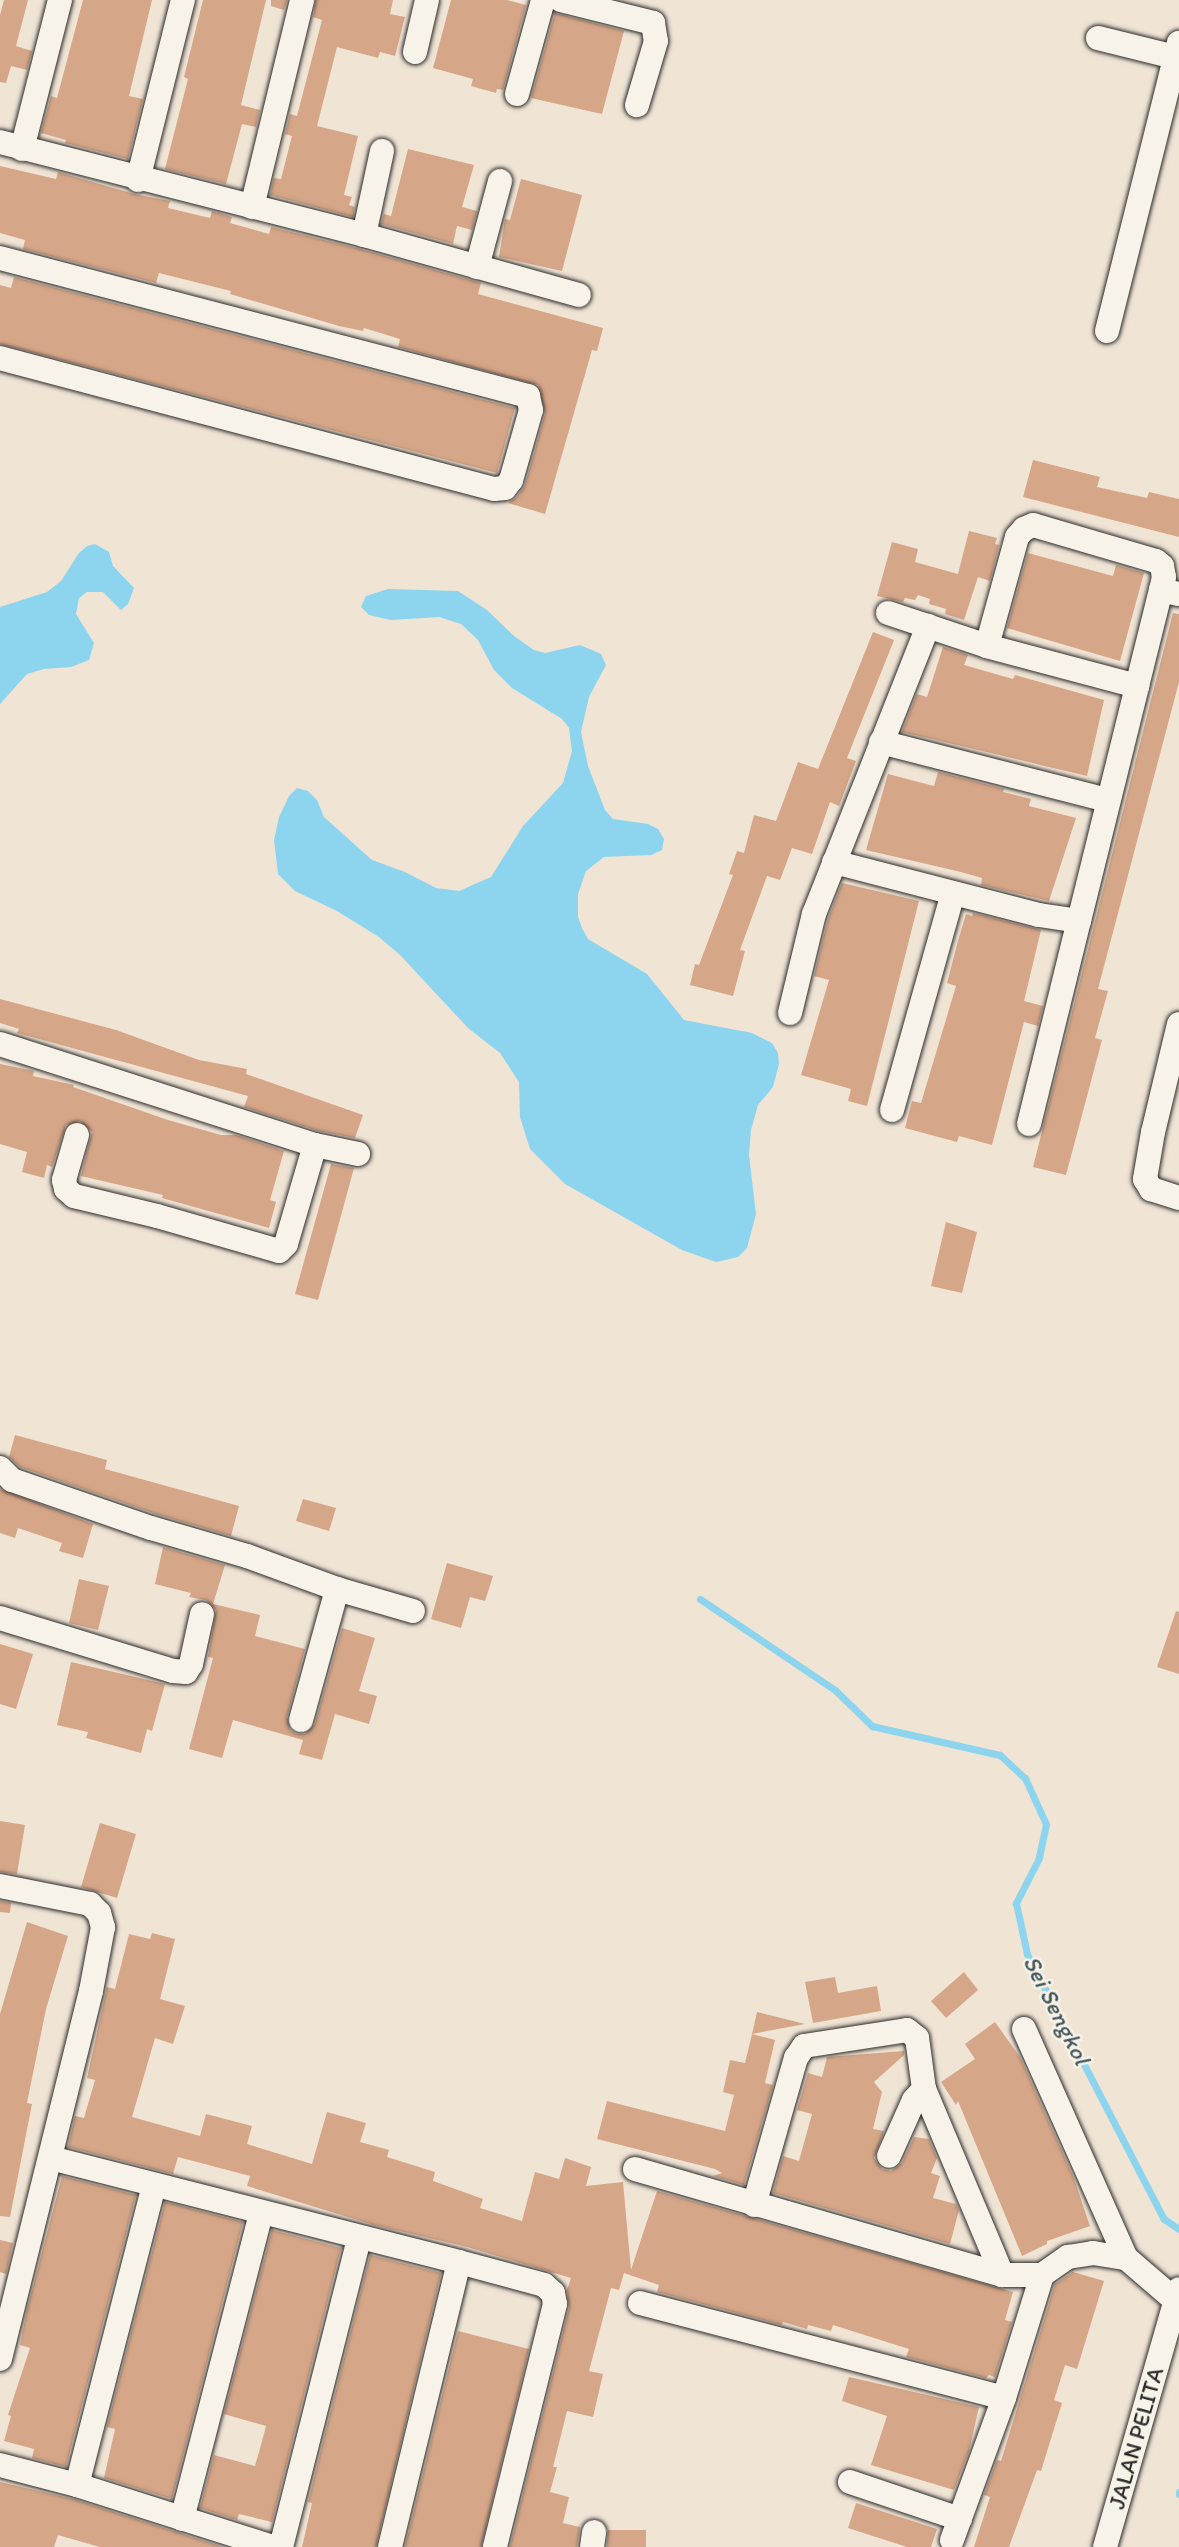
<!DOCTYPE html>
<style>
body{margin:0}
#map{position:relative;width:1179px;height:2547px;overflow:hidden;background:#f0e4d5;font-family:Itim,sans-serif}
div>[style]{position:absolute}
[style*='--x']{left:calc(var(--x)*1px);top:calc(var(--y)*1px);width:calc(var(--w)*1px);rotate:calc(var(--a)*1deg)}
.water>*{inset:0;background:#8dd5ef}
.stream>*{height:7px;margin:-3.5px;padding:0 3.5px;transform-origin:3.5px;border-radius:3.5px;background:#8dd5ef}
.building>*{inset:0;background:#d6a688}
.roads{filter:drop-shadow(0 0 2px #2b2b2b) drop-shadow(0 0 2px #2b2b2b)}
.minor>*{height:24px;margin:-12px;padding:0 12px;transform-origin:12px;border-radius:12px;background:#f7f3e8}
span{translate:-50% -50%;white-space:nowrap;text-align:center;line-height:1.15;-webkit-text-stroke:5px #f7f3e8;paint-order:stroke}
.street-label{font-size:23px;color:#2b2b2b}
.water-label{font-size:24px;color:#44565c;font-style:italic}
</style>
<div id="map">
<div class="water">
<i style="clip-path:polygon(95px 544px,109px 552px,113px 566px,134px 588px,128px 604px,121px 610px,103px 592px,87px 592px,79px 598px,76px 614px,94px 643px,89px 660px,71px 667px,44px 669px,27px 674px,0 704px,0 607px,47px 592px,61px 581px,79px 553px,87px 546px)"></i>
<i style="clip-path:polygon(388px 589px,458px 591px,487px 610px,514px 636px,534px 650px,545px 653px,580px 645px,601px 654px,606px 665px,589px 697px,581px 732px,588px 766px,605px 810px,613px 819px,648px 824px,658px 829px,664px 839px,662px 850px,651px 855px,604px 857px,586px 871px,578px 894px,578px 917px,582px 928px,588px 939px,647px 974px,684px 1020px,752px 1033px,772px 1043px,778px 1053px,779px 1064px,773px 1087px,758px 1105px,751px 1130px,749px 1155px,756px 1214px,747px 1248px,738px 1257px,716px 1262px,682px 1250px,565px 1184px,530px 1149px,520px 1117px,519px 1082px,500px 1053px,468px 1028px,400px 955px,379px 937px,337px 911px,295px 891px,278px 874px,274px 840px,279px 817px,289px 796px,297px 788px,308px 791px,317px 800px,324px 817px,372px 860px,405px 872px,436px 888px,459px 891px,491px 877px,523px 826px,563px 783px,572px 751px,569px 728px,562px 719px,512px 688px,494px 670px,478px 640px,461px 624px,439px 617px,391px 620px,369px 615px,361px 607px,366px 596px)"></i>
</div>
<div class="stream">
<i style="--x:700;--y:1599;--w:163;--a:34"></i>
<i style="--x:835;--y:1690;--w:52;--a:44.2"></i>
<i style="--x:872;--y:1726;--w:131;--a:12.8"></i>
<i style="--x:1000;--y:1755;--w:34;--a:43"></i>
<i style="--x:1025;--y:1778;--w:51;--a:65.5"></i>
<i style="--x:1046;--y:1824;--w:35;--a:102"></i>
<i style="--x:1039;--y:1858;--w:51;--a:117.1"></i>
<i style="--x:1016;--y:1903;--w:52;--a:77.8"></i>
<i style="--x:1027;--y:1954;--w:298;--a:62.7"></i>
<i style="--x:1164;--y:2219;--w:18;--a:34"></i>
<i style="--x:1179;--y:2492;--w:2;--a:90"></i>
</div>
<div class="building">
<i style="clip-path:polygon(4px 0,28px 0,16px 46px,32px 51px,27px 70px,11px 66px,6px 83px,0 82px,0 15px)"></i>
<i style="clip-path:polygon(83px 0,152px 0,129px 96px,143px 99px,128px 159px,65px 143px,66px 140px,41px 133px,51px 96px,57px 98px)"></i>
<i style="clip-path:polygon(203px 0,266px 0,241px 105px,260px 110px,256px 127px,242px 124px,226px 184px,165px 169px,188px 79px,184px 77px)"></i>
<i style="clip-path:polygon(271px 0,287px 0,284px 10px,271px 6px)"></i>
<i style="clip-path:polygon(316px 0,393px 0,390px 14px,405px 17px,395px 56px,380px 52px,378px 58px,337px 47px,317px 126px,358px 136px,344px 195px,352px 197px,349px 205px,355px 207px,353px 217px,270px 195px,274px 178px,281px 179px,292px 136px,285px 134px,290px 114px,297px 116px,322px 20px,313px 17px)"></i>
<i style="clip-path:polygon(451px 0,507px 0,526px 5px,503px 90px,497px 89px,496px 93px,471px 86px,473px 79px,433px 68px)"></i>
<i style="clip-path:polygon(555px 13px,624px 31px,602px 114px,531px 98px)"></i>
<i style="clip-path:polygon(408px 149px,474px 165px,462px 207px,477px 211px,472px 230px,457px 226px,453px 244px,381px 224px,384px 214px,391px 216px)"></i>
<i style="clip-path:polygon(0 166px,56px 179px,58px 172px,134px 194px,170px 201px,168px 208px,210px 218px,212px 211px,232px 217px,230px 223px,269px 234px,271px 227px,360px 249px,481px 283px,478px 294px,603px 328px,597px 351px,592px 350px,545px 514px,508px 503px,517px 497px,525px 485px,545px 414px,538px 385px,398px 347px,400px 339px,364px 328px,363px 331px,339px 326px,230px 294px,231px 291px,159px 273px,156px 283px,23px 249px,25px 240px,0 233px)"></i>
<i style="clip-path:polygon(521px 179px,582px 195px,562px 271px,499px 257px,505px 219px,510px 220px)"></i>
<i style="clip-path:polygon(14px 277px,515px 408px,497px 473px,0 344px,0 285px,11px 288px)"></i>
<i style="clip-path:polygon(1033px 460px,1100px 477px,1097px 487px,1147px 498px,1149px 492px,1179px 499px,1179px 537px,1023px 497px)"></i>
<i style="clip-path:polygon(969px 531px,997px 538px,995px 544px,999px 545px,990px 581px,978px 577px,964px 620px,945px 614px,946px 609px,929px 604px,930px 599px,918px 595px,915px 600px,905px 598px,903px 602px,877px 596px,892px 542px,918px 549px,915px 562px,958px 574px)"></i>
<i style="clip-path:polygon(1028px 553px,1113px 576px,1116px 565px,1144px 573px,1120px 661px,1007px 628px)"></i>
<i style="clip-path:polygon(1173px 613px,1179px 614px,1179px 682px,1098px 989px,1108px 991px,1095px 1038px,1102px 1040px,1066px 1175px,1033px 1167px)"></i>
<i style="clip-path:polygon(873px 632px,894px 640px,847px 758px,856px 761px,839px 806px,830px 802px,812px 854px,792px 848px,780px 880px,767px 876px,740px 950px,745px 951px,733px 996px,690px 985px,695px 964px,699px 965px,733px 875px,729px 874px,737px 851px,744px 853px,754px 815px,776px 821px,798px 762px,818px 769px)"></i>
<i style="clip-path:polygon(943px 647px,968px 655px,964px 665px,1013px 679px,1015px 675px,1104px 700px,1087px 776px,902px 732px,917px 694px,927px 697px)"></i>
<i style="clip-path:polygon(938px 772px,1004px 789px,1003px 792px,1031px 799px,1029px 806px,1076px 818px,1049px 901px,981px 885px,982px 878px,961px 872px,866px 850px,888px 774px,934px 786px)"></i>
<i style="clip-path:polygon(842px 883px,919px 901px,867px 1106px,848px 1101px,851px 1089px,801px 1075px,829px 980px,814px 976px,828px 919px)"></i>
<i style="clip-path:polygon(973px 913px,1041px 930px,1024px 1001px,1043px 1006px,1038px 1026px,1024px 1022px,992px 1145px,959px 1136px,957px 1142px,905px 1128px,912px 1101px,921px 1103px,956px 986px,947px 983px,958px 941px,966px 914px,972px 916px)"></i>
<i style="clip-path:polygon(0 999px,116px 1030px,199px 1060px,247px 1069px,246px 1074px,363px 1115px,355px 1138px,319px 1131px,244px 1107px,248px 1096px,17px 1033px,19px 1029px,0 1023px)"></i>
<i style="clip-path:polygon(0 1064px,34px 1071px,33px 1076px,74px 1085px,73px 1087px,168px 1120px,221px 1135px,236px 1135px,284px 1151px,270px 1200px,276px 1202px,269px 1228px,162px 1198px,163px 1195px,81px 1176px,92px 1132px,80px 1121px,66px 1125px,52px 1167px,47px 1165px,44px 1178px,22px 1172px,27px 1152px,0 1144px)"></i>
<i style="clip-path:polygon(331px 1164px,354px 1168px,318px 1300px,295px 1294px)"></i>
<i style="clip-path:polygon(946px 1222px,977px 1232px,962px 1293px,931px 1286px)"></i>
<i style="clip-path:polygon(15px 1435px,107px 1460px,105px 1469px,239px 1506px,231px 1536px,156px 1514px,20px 1467px,9px 1457px)"></i>
<i style="clip-path:polygon(0 1489px,93px 1524px,83px 1558px,59px 1551px,62px 1543px,18px 1528px,15px 1538px,0 1533px)"></i>
<i style="clip-path:polygon(303px 1499px,336px 1508px,329px 1531px,296px 1521px)"></i>
<i style="clip-path:polygon(163px 1547px,225px 1565px,213px 1604px,260px 1615px,255px 1636px,305px 1649px,287px 1717px,290px 1730px,296px 1734px,305px 1734px,315px 1724px,342px 1628px,375px 1638px,359px 1691px,377px 1696px,369px 1724px,335px 1714px,322px 1760px,299px 1754px,303px 1740px,233px 1720px,222px 1758px,189px 1749px,213px 1658px,208px 1657px,216px 1610px,206px 1600px,189px 1597px,191px 1593px,155px 1584px)"></i>
<i style="clip-path:polygon(447px 1563px,493px 1576px,485px 1601px,470px 1597px,461px 1628px,431px 1619px)"></i>
<i style="clip-path:polygon(79px 1579px,109px 1586px,98px 1630px,69px 1623px)"></i>
<i style="clip-path:polygon(1176px 1611px,1179px 1612px,1179px 1674px,1157px 1667px)"></i>
<i style="clip-path:polygon(0 1644px,33px 1654px,16px 1709px,0 1704px)"></i>
<i style="clip-path:polygon(71px 1662px,165px 1684px,152px 1731px,147px 1729px,141px 1753px,86px 1738px,88px 1732px,57px 1725px)"></i>
<i style="clip-path:polygon(0 1821px,25px 1825px,17px 1874px,0 1872px)"></i>
<i style="clip-path:polygon(100px 1823px,136px 1834px,117px 1898px,81px 1887px)"></i>
<i style="clip-path:polygon(0 1901px,11px 1903px,10px 1913px,0 1912px)"></i>
<i style="clip-path:polygon(27px 1922px,68px 1936px,46px 2009px,27px 2103px,32px 2104px,10px 2217px,0 2216px,0 2014px)"></i>
<i style="clip-path:polygon(152px 1933px,175px 1939px,160px 1999px,185px 2006px,173px 2044px,155px 2038px,132px 2117px,200px 2136px,206px 2114px,252px 2126px,247px 2144px,312px 2164px,327px 2112px,366px 2123px,360px 2142px,389px 2150px,387px 2157px,435px 2172px,433px 2181px,483px 2199px,480px 2208px,522px 2221px,535px 2172px,559px 2179px,565px 2158px,591px 2167px,586px 2186px,623px 2182px,631px 2270px,657px 2191px,1013px 2292px,1005px 2320px,1012px 2322px,995px 2377px,989px 2375px,986px 2378px,906px 2357px,909px 2349px,833px 2325px,831px 2331px,808px 2325px,807px 2329px,783px 2322px,782px 2325px,657px 2292px,659px 2285px,624px 2273px,619px 2290px,611px 2288px,589px 2371px,603px 2374px,593px 2417px,567px 2411px,553px 2467px,557px 2467px,550px 2492px,569px 2497px,563px 2523px,580px 2527px,577px 2547px,510px 2547px,569px 2308px,567px 2290px,571px 2278px,467px 2247px,374px 2225px,247px 2186px,250px 2176px,178px 2157px,173px 2174px,68px 2147px,75px 2116px,84px 2118px,95px 2080px,87px 2078px,107px 1987px,115px 1989px,129px 1934px,150px 1939px)"></i>
<i style="clip-path:polygon(964px 1972px,978px 1990px,946px 2018px,931px 2001px)"></i>
<i style="clip-path:polygon(835px 1977px,838px 1993px,877px 1986px,881px 2011px,813px 2023px,805px 1982px)"></i>
<i style="clip-path:polygon(757px 2012px,805px 2024px,752px 2034px)"></i>
<i style="clip-path:polygon(995px 2022px,1020px 2057px,1073px 2176px,1090px 2226px,1047px 2241px,1047px 2244px,1022px 2256px,958px 2101px,956px 2105px,941px 2082px,975px 2059px,965px 2044px)"></i>
<i style="clip-path:polygon(752px 2034px,775px 2040px,765px 2083px,773px 2085px,744px 2185px,713px 2176px,722px 2173px,715px 2169px,597px 2139px,607px 2101px,725px 2131px,734px 2095px,723px 2092px,730px 2060px,745px 2063px)"></i>
<i style="clip-path:polygon(904px 2051px,904px 2055px,874px 2082px,882px 2092px,873px 2129px,884px 2131px,874px 2158px,882px 2169px,891px 2171px,902px 2163px,914px 2137px,929px 2139px,937px 2158px,931px 2173px,940px 2176px,933px 2198px,956px 2204px,959px 2210px,950px 2244px,773px 2193px,783px 2156px,799px 2161px,812px 2114px,797px 2110px,808px 2073px,822px 2077px,827px 2057px)"></i>
<i style="clip-path:polygon(62px 2176px,136px 2195px,66px 2467px,32px 2458px,34px 2449px,4px 2441px,11px 2416px,8px 2415px,30px 2348px,20px 2345px,27px 2310px)"></i>
<i style="clip-path:polygon(165px 2202px,243px 2222px,172px 2499px,104px 2478px,115px 2429px,107px 2427px)"></i>
<i style="clip-path:polygon(272px 2230px,341px 2248px,272px 2522px,239px 2514px,237px 2520px,200px 2508px,214px 2455px,255px 2466px,261px 2445px,266px 2426px,224px 2414px)"></i>
<i style="clip-path:polygon(0 2240px,13px 2243px,6px 2274px,0 2272px)"></i>
<i style="clip-path:polygon(370px 2255px,441px 2273px,376px 2547px,302px 2547px,312px 2503px,308px 2502px)"></i>
<i style="clip-path:polygon(1073px 2272px,1104px 2281px,1077px 2369px,1065px 2365px,1054px 2400px,1062px 2403px,1041px 2471px,1037px 2470px,1009px 2547px,974px 2547px,990px 2497px,984px 2495px,997px 2460px,1001px 2461px,1055px 2284px)"></i>
<i style="clip-path:polygon(458px 2331px,529px 2349px,481px 2547px,405px 2547px)"></i>
<i style="clip-path:polygon(849px 2377px,979px 2407px,969px 2451px,954px 2490px,871px 2465px,887px 2416px,842px 2401px)"></i>
<i style="clip-path:polygon(0 2482px,73px 2499px,223px 2547px,100px 2547px,58px 2535px,54px 2547px,0 2547px)"></i>
<i style="clip-path:polygon(856px 2503px,937px 2529px,931px 2547px,907px 2547px,848px 2528px)"></i>
<i style="clip-path:polygon(608px 2530px,646px 2530px,646px 2547px,607px 2547px)"></i>
</div>
<div class="roads">
<div class="minor">
<i style="--x:561;--y:0;--w:95;--a:14"></i>
<i style="--x:653;--y:23;--w:18;--a:81"></i>
<i style="--x:656;--y:41;--w:67;--a:106.5"></i>
<i style="--x:1098;--y:38;--w:79;--a:13.9"></i>
<i style="--x:415;--y:52;--w:53;--a:-77"></i>
<i style="--x:517;--y:94;--w:98;--a:-74.5"></i>
<i style="--x:0;--y:142;--w:376;--a:14.3"></i>
<i style="--x:364;--y:235;--w:223;--a:15.6"></i>
<i style="--x:22;--y:149;--w:154;--a:-75.7"></i>
<i style="--x:138;--y:180;--w:186;--a:-76"></i>
<i style="--x:252;--y:207;--w:213;--a:-76.4"></i>
<i style="--x:364;--y:235;--w:86;--a:-77.9"></i>
<i style="--x:0;--y:258;--w:546;--a:14.65"></i>
<i style="--x:528;--y:396;--w:14;--a:78"></i>
<i style="--x:531;--y:410;--w:73;--a:105.9"></i>
<i style="--x:511;--y:480;--w:10;--a:127"></i>
<i style="--x:505;--y:488;--w:11;--a:175"></i>
<i style="--x:494;--y:489;--w:511;--a:-165.15"></i>
<i style="--x:477;--y:267;--w:89;--a:-75"></i>
<i style="--x:1107;--y:331;--w:297;--a:-76"></i>
<i style="--x:888;--y:613;--w:104;--a:18.4"></i>
<i style="--x:1137;--y:686;--w:99;--a:-76"></i>
<i style="--x:881;--y:742;--w:233;--a:14.4"></i>
<i style="--x:834;--y:862;--w:212;--a:14.5"></i>
<i style="--x:1039;--y:915;--w:40;--a:8.5"></i>
<i style="--x:1079;--y:921;--w:242;--a:-76.1"></i>
<i style="--x:1137;--y:686;--w:155;--a:-165.1"></i>
<i style="--x:987;--y:646;--w:113;--a:-74.6"></i>
<i style="--x:1017;--y:537;--w:11;--a:-49"></i>
<i style="--x:1024;--y:529;--w:10;--a:-24"></i>
<i style="--x:1033;--y:525;--w:128;--a:16.3"></i>
<i style="--x:1156;--y:561;--w:8;--a:40"></i>
<i style="--x:1162;--y:566;--w:11;--a:80"></i>
<i style="--x:1164;--y:577;--w:13;--a:103"></i>
<i style="--x:1161;--y:590;--w:18;--a:13"></i>
<i style="--x:790;--y:1013;--w:102;--a:-76.4"></i>
<i style="--x:814;--y:914;--w:310;--a:-68.4"></i>
<i style="--x:1179;--y:1024;--w:111;--a:103.5"></i>
<i style="--x:1153;--y:1132;--w:48;--a:99.7"></i>
<i style="--x:1145;--y:1179;--w:12;--a:59"></i>
<i style="--x:1151;--y:1189;--w:29;--a:18"></i>
<i style="--x:0;--y:1044;--w:331;--a:17.8"></i>
<i style="--x:315;--y:1145;--w:44;--a:11.8"></i>
<i style="--x:892;--y:1110;--w:225;--a:-74.3"></i>
<i style="--x:1029;--y:1124;--w:209;--a:-76.2"></i>
<i style="--x:77;--y:1135;--w:47;--a:106.1"></i>
<i style="--x:64;--y:1180;--w:9;--a:77"></i>
<i style="--x:66;--y:1189;--w:11;--a:41"></i>
<i style="--x:74;--y:1196;--w:85;--a:13.5"></i>
<i style="--x:157;--y:1216;--w:127;--a:16"></i>
<i style="--x:279;--y:1251;--w:10;--a:-45"></i>
<i style="--x:286;--y:1244;--w:103;--a:-73.7"></i>
<i style="--x:0;--y:1468;--w:17;--a:45"></i>
<i style="--x:12;--y:1480;--w:147;--a:19.1"></i>
<i style="--x:151;--y:1528;--w:100;--a:16.3"></i>
<i style="--x:247;--y:1556;--w:96;--a:20.1"></i>
<i style="--x:337;--y:1589;--w:79;--a:16.1"></i>
<i style="--x:0;--y:1618;--w:181;--a:17"></i>
<i style="--x:173;--y:1671;--w:13;--a:4"></i>
<i style="--x:186;--y:1672;--w:9;--a:-58"></i>
<i style="--x:191;--y:1664;--w:51;--a:-77.6"></i>
<i style="--x:301;--y:1720;--w:136;--a:-74.6"></i>
<i style="--x:0;--y:1886;--w:92;--a:11.3"></i>
<i style="--x:90;--y:1904;--w:13;--a:45"></i>
<i style="--x:99;--y:1913;--w:15;--a:74"></i>
<i style="--x:103;--y:1927;--w:65;--a:100.6"></i>
<i style="--x:91;--y:1991;--w:379;--a:103.9"></i>
<i style="--x:1024;--y:2029;--w:251;--a:66"></i>
<i style="--x:1126;--y:2258;--w:66;--a:40.7"></i>
<i style="--x:924;--y:2089;--w:202;--a:67.2"></i>
<i style="--x:51;--y:2158;--w:421;--a:14.3"></i>
<i style="--x:459;--y:2262;--w:88;--a:15.1"></i>
<i style="--x:544;--y:2285;--w:12;--a:42"></i>
<i style="--x:553;--y:2293;--w:11;--a:80"></i>
<i style="--x:555;--y:2304;--w:250;--a:103.9"></i>
<i style="--x:635;--y:2169;--w:382;--a:16.1"></i>
<i style="--x:1002;--y:2275;--w:40;--a:0"></i>
<i style="--x:754;--y:2205;--w:153;--a:-74.1"></i>
<i style="--x:796;--y:2058;--w:14;--a:-56"></i>
<i style="--x:804;--y:2046;--w:104;--a:-8.8"></i>
<i style="--x:907;--y:2030;--w:13;--a:39"></i>
<i style="--x:917;--y:2038;--w:51;--a:82.2"></i>
<i style="--x:924;--y:2089;--w:15;--a:132"></i>
<i style="--x:914;--y:2100;--w:61;--a:114.1"></i>
<i style="--x:640;--y:2303;--w:376;--a:14.6"></i>
<i style="--x:0;--y:2465;--w:80;--a:14.6"></i>
<i style="--x:77;--y:2485;--w:206;--a:17.6"></i>
<i style="--x:850;--y:2482;--w:116;--a:18.6"></i>
<i style="--x:77;--y:2485;--w:310;--a:-75.6"></i>
<i style="--x:182;--y:2519;--w:316;--a:-75.5"></i>
<i style="--x:952;--y:2540;--w:151;--a:-69.9"></i>
<i style="--x:1004;--y:2398;--w:129;--a:-72.8"></i>
<i style="--x:1042;--y:2275;--w:32;--a:-35"></i>
<i style="--x:1068;--y:2257;--w:25;--a:-9"></i>
<i style="--x:1093;--y:2253;--w:33;--a:9"></i>
<i style="--x:281;--y:2547;--w:319;--a:-75.8"></i>
<i style="--x:390;--y:2547;--w:293;--a:-76.4"></i>
<i style="--x:592;--y:2547;--w:15;--a:-82"></i>
<i style="--x:1105;--y:2547;--w:268;--a:-74"></i>
</div>
</div>
<div class="street-label">
<span style="left:1136px;top:2438px;rotate:-74deg">JALAN PELITA</span>
</div>
<div class="water-label">
<span style="left:1057px;top:2010px;rotate:63deg">Sei Sengkol</span>
</div>
</div>
